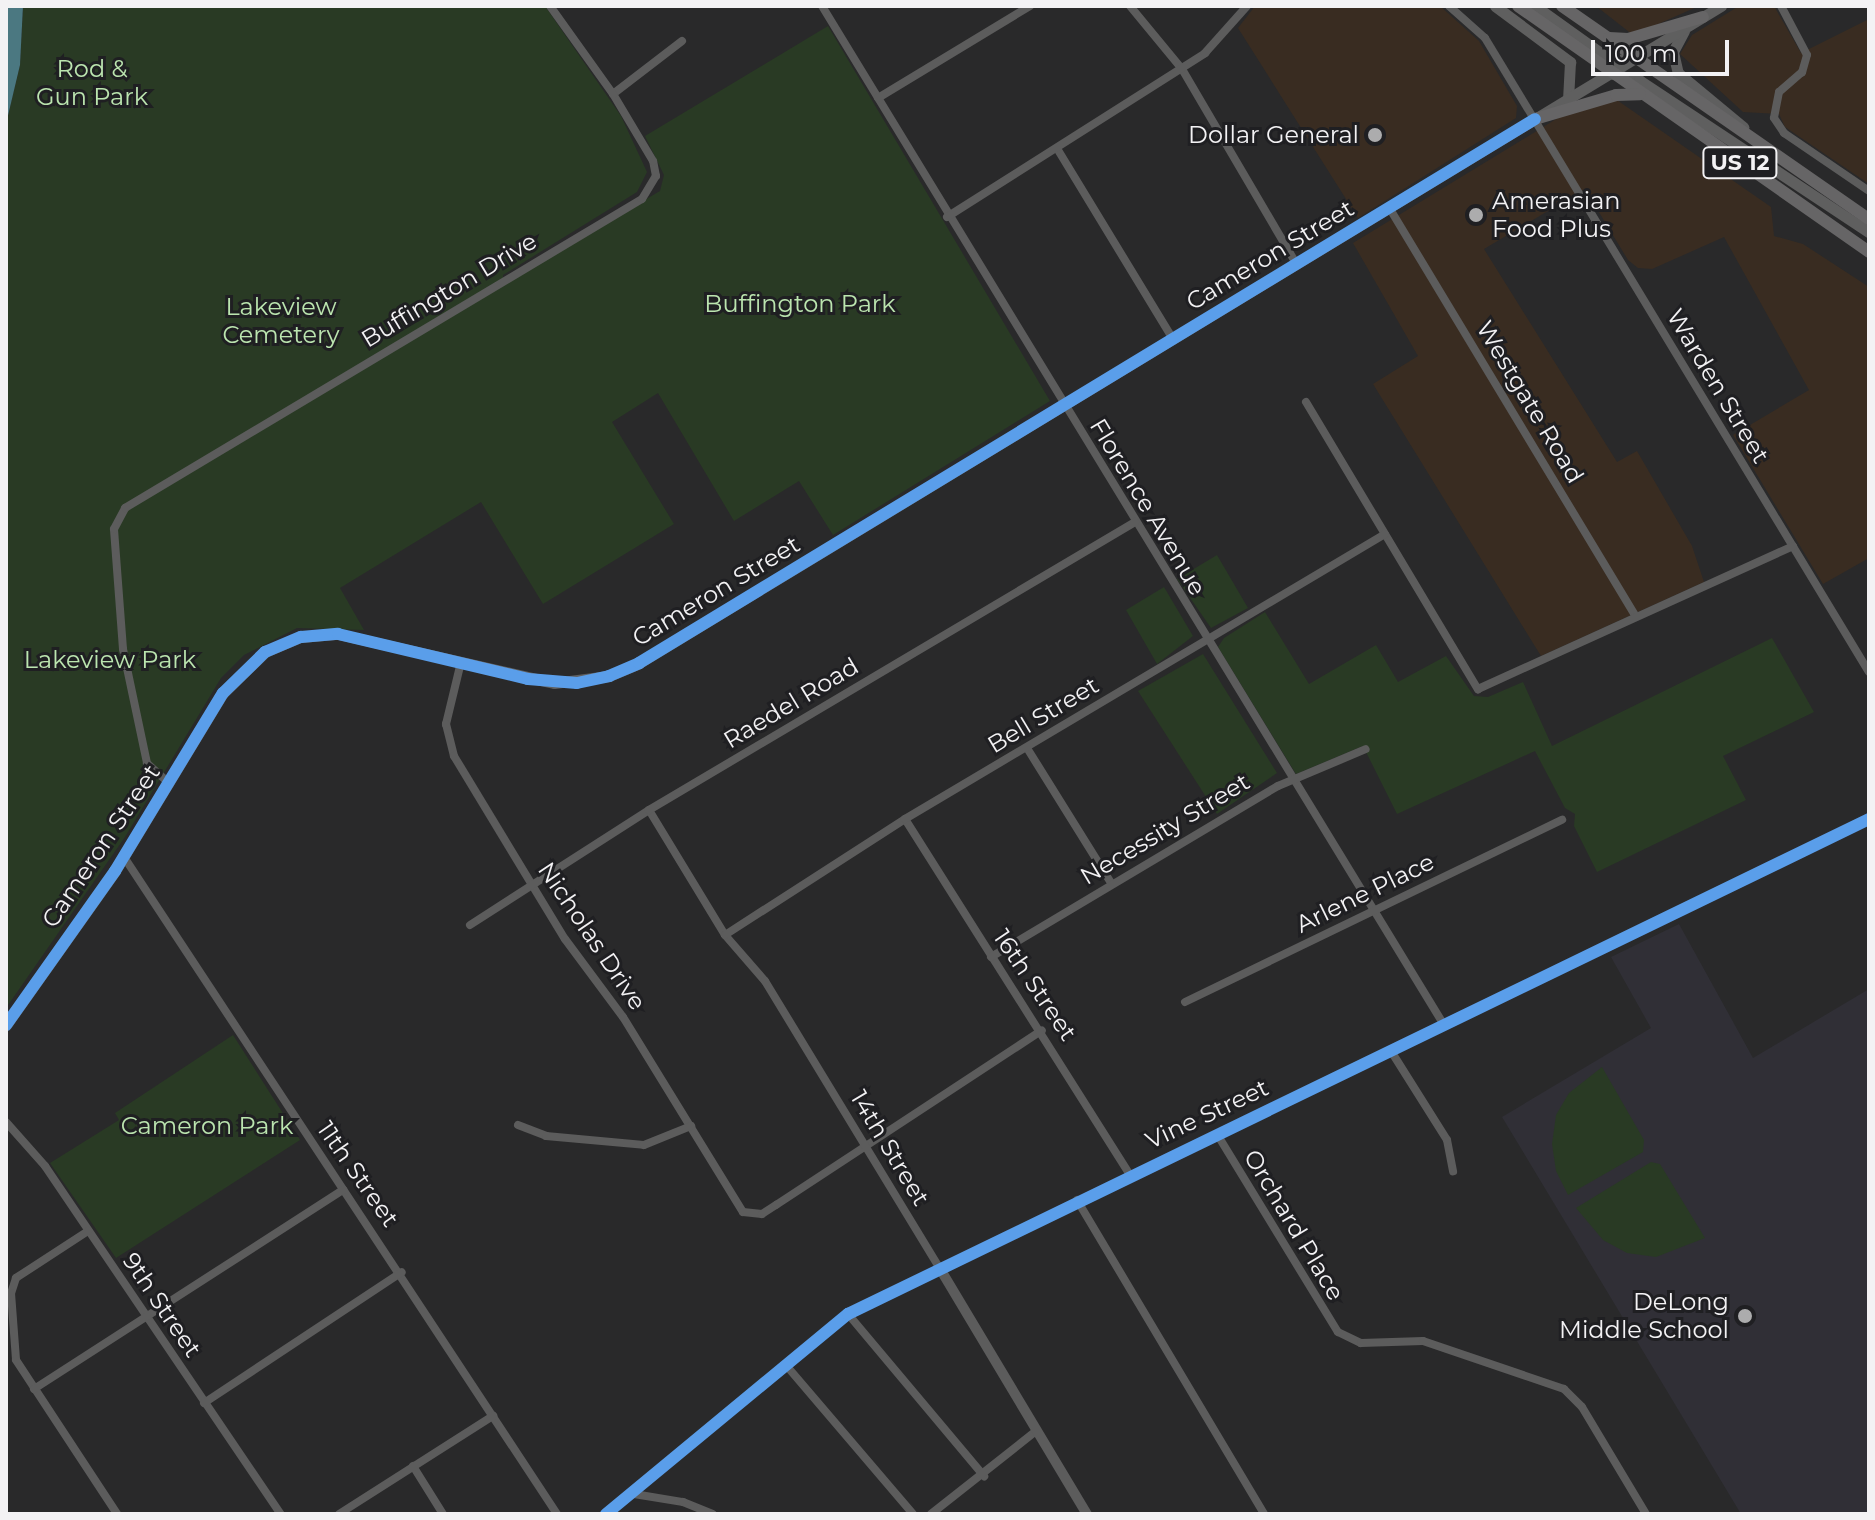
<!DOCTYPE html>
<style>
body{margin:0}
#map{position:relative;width:1875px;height:1520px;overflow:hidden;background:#29292a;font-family:Montserrat,sans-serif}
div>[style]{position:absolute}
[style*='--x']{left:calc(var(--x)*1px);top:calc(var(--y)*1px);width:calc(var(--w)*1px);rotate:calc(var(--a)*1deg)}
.commercial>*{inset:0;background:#392c21}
.built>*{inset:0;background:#302f36}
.green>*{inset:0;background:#293a24}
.water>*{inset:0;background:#4b7881}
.minor>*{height:8px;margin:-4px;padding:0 4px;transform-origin:4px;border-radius:4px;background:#5c5c5c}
.tertiary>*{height:10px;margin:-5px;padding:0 5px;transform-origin:5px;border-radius:5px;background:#5c5c5c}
.secondary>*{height:11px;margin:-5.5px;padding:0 5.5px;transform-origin:5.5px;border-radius:5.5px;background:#5f5f5f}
.primary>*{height:12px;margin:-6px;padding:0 6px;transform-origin:6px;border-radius:6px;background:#666566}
.cycleway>*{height:12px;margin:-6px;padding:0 6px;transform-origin:6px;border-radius:6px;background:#5a9eea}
.dots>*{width:22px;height:22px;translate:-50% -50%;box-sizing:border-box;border:4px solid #1f1f22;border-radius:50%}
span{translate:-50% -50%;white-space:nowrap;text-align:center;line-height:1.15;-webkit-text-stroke:6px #1f1f22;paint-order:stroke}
.shield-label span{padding:2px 6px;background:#1f1f22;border:2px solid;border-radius:6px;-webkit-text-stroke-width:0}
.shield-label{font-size:22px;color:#f3f2f4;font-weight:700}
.park-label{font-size:24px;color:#bbe5af}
.poi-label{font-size:24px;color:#f3f2f4}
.right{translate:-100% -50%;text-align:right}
.left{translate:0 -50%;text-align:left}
.street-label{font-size:24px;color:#f3f2f4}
.frame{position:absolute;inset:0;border:8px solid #f3f2f4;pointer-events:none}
.scale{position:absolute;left:1591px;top:40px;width:138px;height:36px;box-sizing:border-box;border:4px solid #f3f2f4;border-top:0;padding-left:10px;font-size:24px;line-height:28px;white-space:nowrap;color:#f3f2f4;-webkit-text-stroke:6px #1f1f22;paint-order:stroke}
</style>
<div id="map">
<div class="commercial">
<i style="clip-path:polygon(1255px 6px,1440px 6px,1479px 41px,1517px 106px,1516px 118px,1358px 218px,1238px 28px)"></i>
<i style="clip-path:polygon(1596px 6px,1699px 6px,1633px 35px)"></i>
<i style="clip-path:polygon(1739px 6px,1774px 6px,1801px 53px,1869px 19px,1869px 184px,1785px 127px,1779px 114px,1743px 112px,1680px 54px,1692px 35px)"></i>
<i style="clip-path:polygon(1614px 98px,1771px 207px,1774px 236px,1803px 244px,1869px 287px,1869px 558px,1823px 584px,1733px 435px,1809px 390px,1724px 237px,1652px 269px,1638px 268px,1628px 260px,1585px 189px,1484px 249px,1617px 462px,1637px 451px,1692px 546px,1704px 582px,1541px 656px,1373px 384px,1418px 356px,1353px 243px,1566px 113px)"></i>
</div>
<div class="built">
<i style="clip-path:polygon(1679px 924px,1753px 1058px,1869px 989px,1869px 1514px,1741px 1514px,1502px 1117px,1651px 1028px,1611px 957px)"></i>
</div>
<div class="green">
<i style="clip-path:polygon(23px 6px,545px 6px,621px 116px,647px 172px,637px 192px,503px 275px,503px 283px,660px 191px,664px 175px,645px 136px,828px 26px,1050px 401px,833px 535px,799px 481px,734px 521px,658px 393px,612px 422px,674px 524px,543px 604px,481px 502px,340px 588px,364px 630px,297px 628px,244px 655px,221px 678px,125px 837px,6px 1008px,6px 124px,20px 65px)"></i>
<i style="clip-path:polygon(1217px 555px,1248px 608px,1211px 628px,1177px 579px)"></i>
<i style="clip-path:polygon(1164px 587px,1193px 636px,1157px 664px,1126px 610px)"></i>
<i style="clip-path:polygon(1265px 612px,1309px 684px,1376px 645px,1398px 682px,1446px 656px,1474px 696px,1488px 697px,1523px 682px,1552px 746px,1772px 638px,1814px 712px,1723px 756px,1746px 800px,1597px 872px,1574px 826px,1575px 814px,1565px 808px,1535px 751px,1397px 814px,1363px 746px,1296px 774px,1218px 647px,1224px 638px)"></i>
<i style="clip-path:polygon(1203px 654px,1277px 773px,1217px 814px,1138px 691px)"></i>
<i style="clip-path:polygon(233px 1035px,300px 1140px,116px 1258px,50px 1163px,119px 1120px,115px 1113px)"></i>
<i style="clip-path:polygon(1602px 1067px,1644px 1140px,1643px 1152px,1568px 1195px,1556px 1171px,1552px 1144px,1556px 1115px,1569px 1093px)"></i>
<i style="clip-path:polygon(1651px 1162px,1660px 1164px,1705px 1238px,1656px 1257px,1627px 1253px,1603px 1240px,1576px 1208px)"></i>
</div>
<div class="water">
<i style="clip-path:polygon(6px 6px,23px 6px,20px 65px,6px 124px)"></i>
</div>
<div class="minor">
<i style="--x:822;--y:6;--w:1194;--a:58.6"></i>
<i style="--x:1130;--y:6;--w:82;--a:50.5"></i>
<i style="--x:1182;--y:69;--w:227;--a:59.6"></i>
<i style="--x:1449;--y:6;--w:48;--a:41.6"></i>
<i style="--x:1485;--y:38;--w:741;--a:58.8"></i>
<i style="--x:1781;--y:6;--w:55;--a:62"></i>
<i style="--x:1807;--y:55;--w:18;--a:106"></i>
<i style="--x:1802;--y:72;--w:30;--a:139"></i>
<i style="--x:1779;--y:92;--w:26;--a:101"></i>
<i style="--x:1774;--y:118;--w:18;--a:56"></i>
<i style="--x:1784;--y:133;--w:103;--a:34.3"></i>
<i style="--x:613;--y:94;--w:87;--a:-37.5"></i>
<i style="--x:878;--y:98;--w:178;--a:-31.2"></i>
<i style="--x:1058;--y:150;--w:221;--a:58.7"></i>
<i style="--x:1390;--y:209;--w:476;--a:58.9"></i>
<i style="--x:947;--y:217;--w:306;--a:-32.4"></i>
<i style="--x:1205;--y:53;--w:63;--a:-48.2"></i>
<i style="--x:1306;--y:402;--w:335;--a:59.1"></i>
<i style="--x:1478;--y:689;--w:346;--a:-24.4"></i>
<i style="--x:461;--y:662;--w:64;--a:103.6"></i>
<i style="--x:446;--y:724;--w:33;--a:76"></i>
<i style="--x:454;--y:756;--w:214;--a:58.8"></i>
<i style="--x:565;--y:939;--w:97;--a:53.4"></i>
<i style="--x:623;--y:1017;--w:229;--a:58.4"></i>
<i style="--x:743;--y:1212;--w:19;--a:6"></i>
<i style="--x:762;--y:1214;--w:17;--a:-33"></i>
<i style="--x:776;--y:1205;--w:318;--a:-33.3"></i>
<i style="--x:1027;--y:748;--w:159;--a:58.1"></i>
<i style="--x:170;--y:784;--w:31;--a:-138"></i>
<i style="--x:147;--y:763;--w:116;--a:-101.9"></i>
<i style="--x:123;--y:649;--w:120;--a:-94.3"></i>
<i style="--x:114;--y:529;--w:24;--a:-62"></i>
<i style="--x:125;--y:508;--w:602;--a:-30.87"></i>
<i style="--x:642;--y:199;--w:27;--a:-59"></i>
<i style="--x:656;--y:176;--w:15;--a:-101"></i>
<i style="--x:653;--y:161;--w:78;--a:-120.8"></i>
<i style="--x:613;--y:94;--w:108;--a:-125.6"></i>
<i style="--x:649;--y:810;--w:146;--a:58.7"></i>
<i style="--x:725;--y:935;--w:61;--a:49"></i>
<i style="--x:765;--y:981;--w:335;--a:58.7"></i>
<i style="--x:905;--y:819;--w:421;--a:57.7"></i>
<i style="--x:124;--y:857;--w:787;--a:56.61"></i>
<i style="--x:470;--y:925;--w:213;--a:-32.7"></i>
<i style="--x:649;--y:810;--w:565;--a:-30.65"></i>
<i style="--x:725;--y:935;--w:214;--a:-32.8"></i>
<i style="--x:905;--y:819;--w:558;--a:-30.7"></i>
<i style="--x:991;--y:957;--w:334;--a:-30.8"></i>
<i style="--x:1278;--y:786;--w:95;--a:-22.8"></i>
<i style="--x:1185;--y:1002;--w:419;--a:-25.8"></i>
<i style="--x:1391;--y:1051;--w:105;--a:57.8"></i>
<i style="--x:1447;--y:1140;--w:32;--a:79"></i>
<i style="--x:6;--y:1122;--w:59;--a:48.4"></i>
<i style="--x:45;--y:1166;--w:420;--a:55.9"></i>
<i style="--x:518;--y:1125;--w:30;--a:21"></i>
<i style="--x:546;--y:1136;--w:98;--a:5.2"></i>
<i style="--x:644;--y:1145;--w:51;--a:-22"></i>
<i style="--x:1217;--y:1134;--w:232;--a:58.6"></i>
<i style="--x:1338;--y:1332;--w:25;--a:26"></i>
<i style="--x:1361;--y:1343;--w:62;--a:-1.8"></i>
<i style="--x:1423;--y:1341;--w:149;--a:18.8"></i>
<i style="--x:1564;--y:1389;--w:25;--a:45"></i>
<i style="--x:1582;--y:1407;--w:125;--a:59.1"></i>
<i style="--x:1077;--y:1200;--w:365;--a:59.2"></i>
<i style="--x:88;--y:1231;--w:86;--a:146.9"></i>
<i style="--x:16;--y:1278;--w:16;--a:108"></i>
<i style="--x:11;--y:1293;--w:67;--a:85.7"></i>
<i style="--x:16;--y:1360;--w:184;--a:56.7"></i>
<i style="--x:848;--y:1314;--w:212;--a:50"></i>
<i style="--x:785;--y:1364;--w:197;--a:49.5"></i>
<i style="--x:34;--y:1389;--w:368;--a:-32.8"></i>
<i style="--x:204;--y:1403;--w:237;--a:-33.5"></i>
<i style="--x:413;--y:1466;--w:57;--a:58"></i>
<i style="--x:634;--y:1494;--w:50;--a:9.3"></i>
<i style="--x:683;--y:1502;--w:32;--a:22"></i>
<i style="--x:339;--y:1514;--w:183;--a:-32.5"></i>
<i style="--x:931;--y:1514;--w:134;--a:-38.3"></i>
</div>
<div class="tertiary">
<i style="--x:939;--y:1267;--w:288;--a:59.1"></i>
<i style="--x:606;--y:1514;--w:314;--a:-39.6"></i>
<i style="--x:848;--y:1314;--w:1135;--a:-25.86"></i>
</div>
<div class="secondary">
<i style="--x:1495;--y:6;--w:94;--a:36.7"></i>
<i style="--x:1570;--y:62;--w:38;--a:93"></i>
<i style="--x:1535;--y:6;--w:91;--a:35.6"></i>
<i style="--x:1609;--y:59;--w:20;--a:3"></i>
<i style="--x:1684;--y:31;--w:24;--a:118"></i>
<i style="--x:1673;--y:52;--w:22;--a:77"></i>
<i style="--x:1678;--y:73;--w:85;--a:39.7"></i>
<i style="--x:1613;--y:74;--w:27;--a:13"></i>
<i style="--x:1639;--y:80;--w:276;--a:33.5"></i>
<i style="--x:6;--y:1025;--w:189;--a:-54.7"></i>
<i style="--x:115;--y:871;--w:208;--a:-58.8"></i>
<i style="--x:223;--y:693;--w:59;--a:-44.3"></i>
<i style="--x:265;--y:652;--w:39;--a:-23"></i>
<i style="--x:301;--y:637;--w:37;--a:-5"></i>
<i style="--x:338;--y:634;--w:221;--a:12.8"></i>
<i style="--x:554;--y:683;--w:55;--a:-7.3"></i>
<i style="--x:609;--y:676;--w:33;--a:-23"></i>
<i style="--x:639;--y:663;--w:1266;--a:-31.27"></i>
</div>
<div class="primary">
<i style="--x:1518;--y:6;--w:429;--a:35"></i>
<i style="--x:1562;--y:6;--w:374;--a:34.8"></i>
<i style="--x:1609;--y:38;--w:19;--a:3"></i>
<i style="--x:1628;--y:39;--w:78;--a:-16.3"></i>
<i style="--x:1535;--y:119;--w:84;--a:-16.5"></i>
<i style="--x:1616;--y:95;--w:24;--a:-2"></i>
</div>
<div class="cycleway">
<i style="--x:6;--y:1025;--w:189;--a:-54.7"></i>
<i style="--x:115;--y:871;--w:208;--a:-58.8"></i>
<i style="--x:223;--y:693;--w:59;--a:-44.3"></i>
<i style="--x:265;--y:652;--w:39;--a:-23"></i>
<i style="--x:301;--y:637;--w:37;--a:-5"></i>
<i style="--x:338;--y:634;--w:195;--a:13.3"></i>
<i style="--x:528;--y:679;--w:49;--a:4.7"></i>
<i style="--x:577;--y:683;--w:33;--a:-12"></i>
<i style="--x:609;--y:676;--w:33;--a:-23"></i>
<i style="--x:639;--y:663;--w:1048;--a:-31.26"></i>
<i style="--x:606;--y:1514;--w:314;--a:-39.6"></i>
<i style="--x:848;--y:1314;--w:1135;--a:-25.86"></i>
</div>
<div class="dots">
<i style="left:1375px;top:135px;background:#acacad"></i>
<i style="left:1476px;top:215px;background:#acacad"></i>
<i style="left:1745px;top:1316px;background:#acacad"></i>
</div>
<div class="shield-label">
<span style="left:1740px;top:163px">US 12</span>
</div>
<div class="park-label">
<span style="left:92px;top:83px">Rod &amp;<br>Gun Park</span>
<span style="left:800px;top:304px">Buffington Park</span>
<span style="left:281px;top:321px">Lakeview<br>Cemetery</span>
<span style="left:110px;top:660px">Lakeview Park</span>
<span style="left:207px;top:1126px">Cameron Park</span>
</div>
<div class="poi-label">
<span class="right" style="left:1359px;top:135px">Dollar General</span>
<span class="left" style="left:1492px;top:215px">Amerasian<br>Food Plus</span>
<span class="right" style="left:1729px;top:1316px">DeLong<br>Middle School</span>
</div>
<div class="street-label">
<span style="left:1270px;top:255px;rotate:-31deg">Cameron Street</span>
<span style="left:449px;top:290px;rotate:-31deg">Buffington Drive</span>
<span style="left:1718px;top:386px;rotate:59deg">Warden Street</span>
<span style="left:1530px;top:402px;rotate:59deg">Westgate Road</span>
<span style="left:1148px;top:507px;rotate:59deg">Florence Avenue</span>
<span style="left:716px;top:591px;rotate:-31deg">Cameron Street</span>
<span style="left:791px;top:703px;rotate:-31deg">Raedel Road</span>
<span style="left:1043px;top:715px;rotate:-31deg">Bell Street</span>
<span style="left:1165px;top:829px;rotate:-31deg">Necessity Street</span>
<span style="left:101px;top:846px;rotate:-56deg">Cameron Street</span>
<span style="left:1365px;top:893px;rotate:-26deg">Arlene Place</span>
<span style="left:592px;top:936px;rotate:56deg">Nicholas Drive</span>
<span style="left:1035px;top:985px;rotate:56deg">16th Street</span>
<span style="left:1207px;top:1114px;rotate:-25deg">Vine Street</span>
<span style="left:890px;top:1148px;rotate:59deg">14th Street</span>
<span style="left:358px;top:1174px;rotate:55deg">11th Street</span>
<span style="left:1294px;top:1225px;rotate:59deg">Orchard Place</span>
<span style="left:162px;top:1305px;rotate:56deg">9th Street</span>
</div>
<div class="frame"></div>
<div class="scale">100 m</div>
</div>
